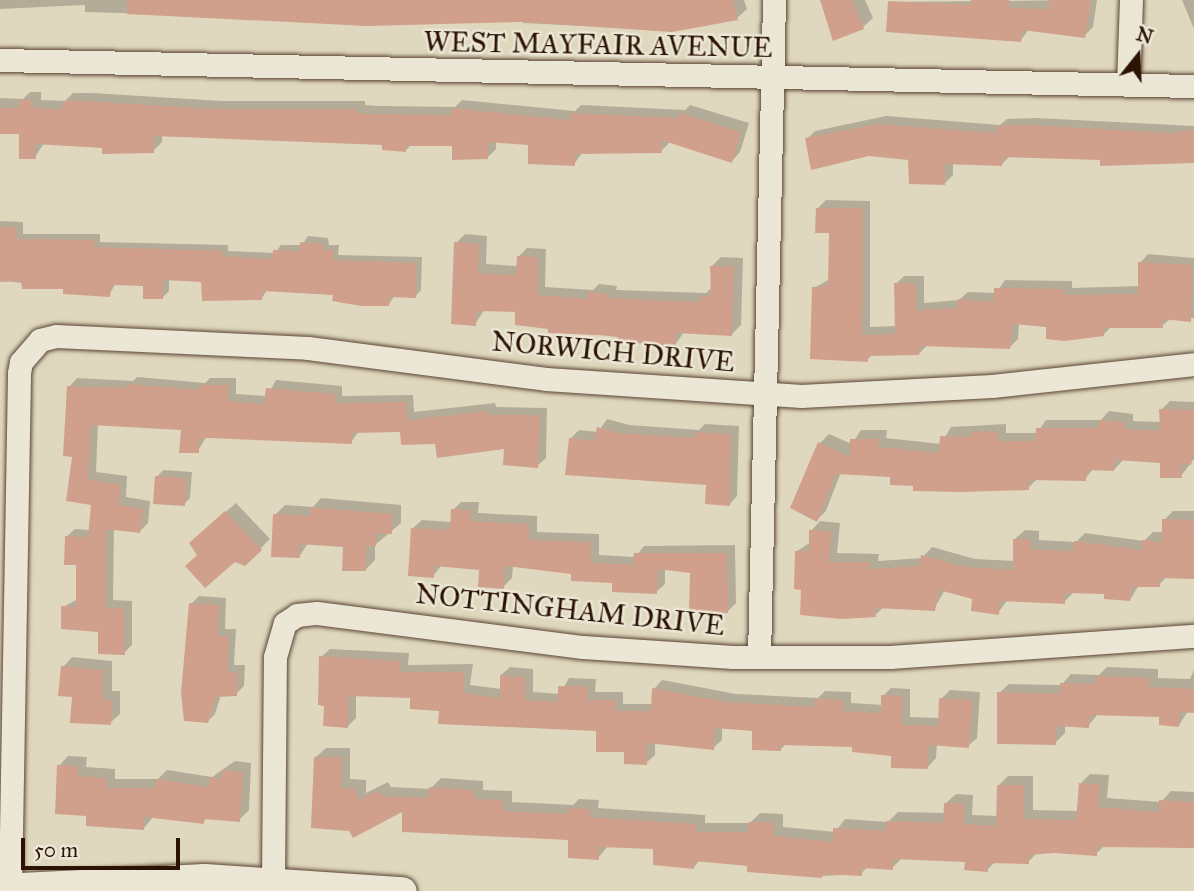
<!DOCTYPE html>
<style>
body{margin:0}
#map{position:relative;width:1194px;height:891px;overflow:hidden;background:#e0d8be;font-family:"IM FELL Great Primer",serif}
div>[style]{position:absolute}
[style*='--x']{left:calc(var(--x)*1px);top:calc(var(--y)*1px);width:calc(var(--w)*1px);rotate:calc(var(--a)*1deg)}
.shadow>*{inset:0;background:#0003}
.building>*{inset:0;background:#d0a08c}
.roads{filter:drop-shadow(0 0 2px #594432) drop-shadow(0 0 2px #594432)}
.minor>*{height:23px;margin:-11.5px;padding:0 11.5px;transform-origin:11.5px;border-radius:11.5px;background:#ebe6d5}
.tertiary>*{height:28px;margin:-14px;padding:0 14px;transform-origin:14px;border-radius:14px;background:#ebe6d5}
span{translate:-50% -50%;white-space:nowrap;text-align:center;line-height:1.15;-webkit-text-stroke:5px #ebe6d5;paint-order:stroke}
.street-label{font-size:28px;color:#2c1203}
.north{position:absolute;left:1103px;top:21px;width:70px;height:70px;-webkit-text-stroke:5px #ebe6d5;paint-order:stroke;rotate:18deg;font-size:19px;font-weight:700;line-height:28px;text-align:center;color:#2c1203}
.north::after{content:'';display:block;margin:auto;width:24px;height:32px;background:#2c1203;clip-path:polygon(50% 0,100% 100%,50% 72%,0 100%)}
.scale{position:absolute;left:21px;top:838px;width:159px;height:32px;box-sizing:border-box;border:4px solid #2c1203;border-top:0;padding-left:9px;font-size:21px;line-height:24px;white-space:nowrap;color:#2c1203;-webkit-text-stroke:5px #ebe6d5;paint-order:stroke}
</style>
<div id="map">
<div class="shadow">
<i style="clip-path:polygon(0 0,505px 0,340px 19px,85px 12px,85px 5px,0 9px)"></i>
<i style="clip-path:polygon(524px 0,744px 0,747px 9px,737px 18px,672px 30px,523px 23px)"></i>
<i style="clip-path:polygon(821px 0,865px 0,873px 18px,863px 27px,834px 39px)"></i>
<i style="clip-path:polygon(1097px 0,1093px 27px,1084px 36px,1029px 29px,1021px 40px,890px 2px)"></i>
<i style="clip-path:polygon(1182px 0,1194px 0,1194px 29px)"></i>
<i style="clip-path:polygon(30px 92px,41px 92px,41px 100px,65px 101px,73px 93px,93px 93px,222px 101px,365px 101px,365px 105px,382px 106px,455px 107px,462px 100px,575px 111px,581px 105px,685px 110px,690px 105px,749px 123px,740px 152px,732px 161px,671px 141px,661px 151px,583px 152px,574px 164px,530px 143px,496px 141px,496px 149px,487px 158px,454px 145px,411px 145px,406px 150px,384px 143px,162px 134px,162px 142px,153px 151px,44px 143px,35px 157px,21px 132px,0 132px,0 98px,23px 99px)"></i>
<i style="clip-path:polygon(886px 116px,1000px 125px,1007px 119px,1036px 118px,1194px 126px,1194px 161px,1102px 164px,1102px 158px,1010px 156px,1002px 164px,953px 163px,953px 175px,944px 184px,910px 159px,807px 139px,815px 131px)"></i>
<i style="clip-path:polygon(826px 200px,870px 201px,870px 327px,896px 326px,896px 284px,904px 276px,924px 276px,924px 303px,959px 300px,968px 292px,996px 293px,1005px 280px,1072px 281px,1072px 288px,1139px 286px,1140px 263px,1148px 254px,1194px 258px,1194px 318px,1171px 318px,1162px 326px,1112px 326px,1103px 335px,1019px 323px,1018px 339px,1010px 347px,928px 344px,919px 354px,873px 354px,867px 360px,814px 288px,830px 279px,831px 231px,817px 209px)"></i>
<i style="clip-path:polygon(0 221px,23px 222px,23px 234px,100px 234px,100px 242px,228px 245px,228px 251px,275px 253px,281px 245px,302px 245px,308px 236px,328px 238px,329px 245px,339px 245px,338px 255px,422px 257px,421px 290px,415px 297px,395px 295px,389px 304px,334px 293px,268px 289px,261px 299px,203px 280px,169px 278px,169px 291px,163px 297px,145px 284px,116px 283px,109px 295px,0 280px)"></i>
<i style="clip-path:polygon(465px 234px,487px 236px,486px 264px,518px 266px,518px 257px,527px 248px,546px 249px,545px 287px,593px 290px,599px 284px,617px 286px,616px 290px,706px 293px,711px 288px,712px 266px,721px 257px,743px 258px,741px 325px,732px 334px,684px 332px,675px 345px,550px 328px,517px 311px,485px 309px,475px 324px,456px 243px)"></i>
<i style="clip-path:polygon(137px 377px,205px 383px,210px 378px,236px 378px,236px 394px,267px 396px,276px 380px,342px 386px,342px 396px,413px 395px,414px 412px,495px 403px,496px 407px,547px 408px,546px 458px,537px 466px,505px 447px,437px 442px,402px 430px,359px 431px,351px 442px,206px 437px,198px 451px,183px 428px,98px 423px,96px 472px,127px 476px,126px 497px,150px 501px,148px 523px,140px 531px,114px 528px,113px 600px,132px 601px,132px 645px,124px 653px,99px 630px,63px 607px,78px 599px,78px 564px,66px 537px,75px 529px,90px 530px,93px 504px,74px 455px,69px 387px,77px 378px,133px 381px)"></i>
<i style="clip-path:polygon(1170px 401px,1194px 402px,1194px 459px,1181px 476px,1161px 461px,1123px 460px,1114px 470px,1094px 468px,1085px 479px,1037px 479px,1028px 488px,915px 484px,891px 475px,841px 472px,826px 511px,817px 520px,820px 443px,829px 434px,852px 444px,861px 430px,887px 430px,886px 438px,941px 444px,951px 427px,1006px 424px,1006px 433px,1037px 433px,1046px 420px,1101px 420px,1109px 411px,1133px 414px,1133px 421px,1161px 422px,1161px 410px)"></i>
<i style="clip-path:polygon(607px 419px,629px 425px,699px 430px,705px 424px,739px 426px,737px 496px,729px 505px,708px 484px,571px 438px,579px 430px,598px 432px)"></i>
<i style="clip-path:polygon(163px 470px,192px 472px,190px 498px,184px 504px,157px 477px)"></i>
<i style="clip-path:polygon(321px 498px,401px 505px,401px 523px,375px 545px,375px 560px,365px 570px,344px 545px,308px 543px,299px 557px,275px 515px,285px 505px,313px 507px)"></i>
<i style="clip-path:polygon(461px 502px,479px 502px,478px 513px,537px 516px,537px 532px,599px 534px,599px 555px,635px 557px,644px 546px,735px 545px,736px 603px,727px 612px,692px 572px,665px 568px,665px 584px,656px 592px,572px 572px,513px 565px,512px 578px,503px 587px,481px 568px,442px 565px,433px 576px,413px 528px,422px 520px,452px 522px,453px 510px)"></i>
<i style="clip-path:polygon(236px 503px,270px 539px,245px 564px,199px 555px,200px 534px)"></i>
<i style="clip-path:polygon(1173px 511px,1194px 511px,1194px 577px,1167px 576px,1159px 585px,1139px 585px,1130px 600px,1106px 592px,1073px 593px,1064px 602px,1008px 599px,998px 613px,974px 597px,945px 590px,934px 609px,884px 607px,875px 615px,803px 588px,797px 551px,811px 542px,811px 531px,820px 521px,840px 523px,837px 553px,879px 554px,878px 561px,922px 558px,932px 547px,975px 559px,1015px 561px,1015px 539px,1025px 530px,1039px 531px,1039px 540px,1076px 542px,1085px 533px,1144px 541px,1153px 532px,1164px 532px,1164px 520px)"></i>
<i style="clip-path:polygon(199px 596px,226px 598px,225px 629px,236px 629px,234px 665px,245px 665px,244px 686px,236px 694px,221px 695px,215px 714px,207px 722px,191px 604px)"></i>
<i style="clip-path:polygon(330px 649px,409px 653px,408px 665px,473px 664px,470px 685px,501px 689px,501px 675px,510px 667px,533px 669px,533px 692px,560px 694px,569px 678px,596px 679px,595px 692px,623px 692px,623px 704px,653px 704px,654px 689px,662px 680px,736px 694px,818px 698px,825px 691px,851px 692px,851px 703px,883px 705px,883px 696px,891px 688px,910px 689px,910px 717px,940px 718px,941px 699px,950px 690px,980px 692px,977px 738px,968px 746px,937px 744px,936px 758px,928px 767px,854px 745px,787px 743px,780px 750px,754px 729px,722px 726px,722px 740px,713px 748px,655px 742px,655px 755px,646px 763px,597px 730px,441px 710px,411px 697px,356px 695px,356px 718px,348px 726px,326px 705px,321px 657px)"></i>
<i style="clip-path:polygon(72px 657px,112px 661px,112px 691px,120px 691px,120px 714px,110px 723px,73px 696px,63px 667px)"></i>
<i style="clip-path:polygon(1107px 667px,1158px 669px,1158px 678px,1190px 679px,1194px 670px,1194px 711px,1188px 711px,1179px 725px,1161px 715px,1098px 714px,1088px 726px,1065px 725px,1065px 733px,1055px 743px,999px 693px,1009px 684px,1061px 685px,1071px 674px,1099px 675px)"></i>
<i style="clip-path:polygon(326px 748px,350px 748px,350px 779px,366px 780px,366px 793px,388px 782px,391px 787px,430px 789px,441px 778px,483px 781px,483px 790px,512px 791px,512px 802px,573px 805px,579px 799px,599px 800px,598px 808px,705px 815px,705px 823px,750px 823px,760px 813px,783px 814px,783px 827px,835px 832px,845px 819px,888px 822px,898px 812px,946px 813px,946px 803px,956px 794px,973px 795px,972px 815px,998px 816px,998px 786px,1008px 776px,1033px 776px,1033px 810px,1079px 811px,1081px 783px,1090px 774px,1109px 775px,1107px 798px,1161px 802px,1171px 791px,1194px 792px,1194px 848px,1105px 845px,1096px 854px,1054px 851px,1037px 853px,1028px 862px,996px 861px,987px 870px,966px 860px,903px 857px,892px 868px,868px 866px,861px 874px,822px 876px,701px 859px,694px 867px,655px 847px,608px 846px,598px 858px,570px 838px,404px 809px,353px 835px,316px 757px)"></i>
<i style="clip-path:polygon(68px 756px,87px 757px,86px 767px,115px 769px,115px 779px,158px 779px,167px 770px,212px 777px,235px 761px,251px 763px,249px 810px,239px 820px,208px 817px,203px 822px,153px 817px,144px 828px,87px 814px,59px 766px)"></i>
</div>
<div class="building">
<i style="clip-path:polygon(127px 0,733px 0,738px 20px,672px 32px,521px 22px,367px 26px,127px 14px)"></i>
<i style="clip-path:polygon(820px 0,852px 0,864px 29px,833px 41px)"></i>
<i style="clip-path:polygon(971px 0,1009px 0,1010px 8px,1048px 9px,1049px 0,1091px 0,1085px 38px,1022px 30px,1021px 42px,886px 32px,888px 1px,971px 5px)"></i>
<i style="clip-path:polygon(20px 100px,33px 100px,33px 108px,62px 109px,63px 101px,83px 101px,213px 109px,357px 109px,357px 113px,373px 114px,452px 115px,451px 108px,570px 120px,571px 113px,678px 118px,680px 113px,741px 132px,732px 163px,661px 140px,662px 153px,575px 154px,575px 166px,528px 164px,528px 145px,488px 142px,488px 159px,452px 160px,452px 146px,407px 146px,406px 152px,382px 150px,382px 145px,154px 136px,154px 153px,102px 154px,102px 148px,35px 144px,36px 159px,19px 159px,19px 134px,0 134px,0 108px,19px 108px)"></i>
<i style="clip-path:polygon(877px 124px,997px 133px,996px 126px,1027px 125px,1172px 133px,1194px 130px,1194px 163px,1100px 166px,1100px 160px,1002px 157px,1002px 166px,945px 164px,945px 185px,909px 184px,908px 160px,869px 156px,811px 170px,805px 138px)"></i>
<i style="clip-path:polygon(816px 208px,863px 208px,862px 335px,895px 334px,894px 283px,916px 284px,916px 311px,957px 308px,958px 299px,994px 302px,994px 288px,1064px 289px,1064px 295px,1138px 294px,1138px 262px,1192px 265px,1191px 322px,1162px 319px,1163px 328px,1104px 328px,1104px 336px,1064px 341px,1046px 339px,1046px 327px,1012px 324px,1010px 349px,920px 346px,919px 355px,868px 356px,868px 362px,810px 359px,812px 287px,828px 286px,829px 233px,815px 233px)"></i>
<i style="clip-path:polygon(0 227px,17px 227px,17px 239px,95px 240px,94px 247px,222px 251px,222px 256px,273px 259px,273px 250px,300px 251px,300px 242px,323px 244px,323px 250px,334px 250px,333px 260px,416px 263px,416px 298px,389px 297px,389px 306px,361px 306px,332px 301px,333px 295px,263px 291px,262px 300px,202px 301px,201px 282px,163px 280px,163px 299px,143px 299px,143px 286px,111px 285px,110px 297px,63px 294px,63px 289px,22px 289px,21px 281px,0 282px)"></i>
<i style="clip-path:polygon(454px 242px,479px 244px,478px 273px,516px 275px,517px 256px,538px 257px,537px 295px,587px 299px,588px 292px,609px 294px,608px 298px,700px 302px,700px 296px,711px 296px,710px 266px,734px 266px,732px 336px,676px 333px,676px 347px,618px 341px,618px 336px,548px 333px,548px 329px,515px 325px,515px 312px,477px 311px,476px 326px,451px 324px)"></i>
<i style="clip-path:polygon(127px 384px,200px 390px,200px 385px,229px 385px,228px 401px,264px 404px,266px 388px,335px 394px,335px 403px,406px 402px,407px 420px,487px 411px,488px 415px,540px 415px,538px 468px,503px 465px,504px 449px,437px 458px,435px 444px,401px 445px,400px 432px,352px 433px,352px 444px,208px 438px,199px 439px,199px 453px,179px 453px,181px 430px,91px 425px,88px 480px,120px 484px,119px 505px,143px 509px,140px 533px,106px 529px,106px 608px,124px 608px,125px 655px,98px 654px,98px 632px,61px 629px,61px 606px,76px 607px,76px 565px,64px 565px,65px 536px,88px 537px,91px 505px,66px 501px,72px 457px,63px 456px,67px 386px,126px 388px)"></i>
<i style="clip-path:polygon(1159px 409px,1194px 410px,1194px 453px,1191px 465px,1181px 464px,1182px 478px,1160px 478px,1160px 463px,1115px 460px,1114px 471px,1087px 470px,1086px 481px,1029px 480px,1029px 490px,961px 492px,913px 491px,913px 486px,890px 485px,890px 477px,836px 474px,817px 522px,790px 508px,818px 442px,850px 457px,850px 439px,879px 439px,878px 447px,939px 453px,940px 436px,971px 437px,971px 431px,998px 432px,998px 441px,1035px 441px,1036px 428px,1098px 428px,1099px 420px,1125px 422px,1125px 429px,1160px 431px)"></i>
<i style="clip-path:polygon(597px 427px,619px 433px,695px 438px,695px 432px,731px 434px,730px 506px,705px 504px,706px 485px,565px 475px,569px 438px,594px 441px)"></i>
<i style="clip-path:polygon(155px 476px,186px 478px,185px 506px,153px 504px)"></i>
<i style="clip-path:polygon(310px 507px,392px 514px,392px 534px,376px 533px,376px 546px,366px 546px,366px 571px,342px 571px,343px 547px,299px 544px,300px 558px,271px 557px,273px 514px,310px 516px)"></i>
<i style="clip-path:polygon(451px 509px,471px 510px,470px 521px,529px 524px,529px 540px,591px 542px,591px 563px,633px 565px,634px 553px,727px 553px,728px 613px,689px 613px,690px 573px,658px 569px,657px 594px,612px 592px,612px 583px,571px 581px,571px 574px,505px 566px,504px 589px,478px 587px,479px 570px,434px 566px,434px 578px,408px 576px,411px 528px,450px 530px)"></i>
<i style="clip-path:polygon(225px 511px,262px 550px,245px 566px,235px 562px,205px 588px,185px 566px,197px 555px,189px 543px)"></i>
<i style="clip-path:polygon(1162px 519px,1193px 520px,1194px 579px,1160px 578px,1160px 587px,1132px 587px,1130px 601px,1104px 599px,1104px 594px,1065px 593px,1065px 604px,1000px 601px,999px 615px,971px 611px,972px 599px,939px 590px,935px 611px,875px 608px,876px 617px,841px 619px,800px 615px,801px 590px,794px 589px,795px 551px,809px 551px,809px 530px,831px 531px,829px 562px,870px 562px,870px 569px,919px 566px,921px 555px,965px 567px,1013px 570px,1013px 539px,1030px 539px,1030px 549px,1074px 551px,1074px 541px,1142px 550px,1142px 540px,1162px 542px)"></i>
<i style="clip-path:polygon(189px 603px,219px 605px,218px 636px,229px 636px,227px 672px,237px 672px,237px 696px,216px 697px,208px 723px,184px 721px,181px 693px)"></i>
<i style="clip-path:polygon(319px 656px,401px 661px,400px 672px,465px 672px,463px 693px,500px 698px,500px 675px,525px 677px,525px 700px,558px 702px,558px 686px,588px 687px,587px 700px,615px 700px,615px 711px,651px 711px,652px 688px,726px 702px,814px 707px,814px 699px,843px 700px,843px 711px,881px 713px,881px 695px,902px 696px,902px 725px,938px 726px,939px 698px,973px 700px,969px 748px,929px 745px,928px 769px,891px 768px,891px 756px,852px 752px,852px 747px,781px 745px,781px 751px,752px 750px,752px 731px,715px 728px,714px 750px,647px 743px,647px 765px,624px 764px,624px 752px,596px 752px,596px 731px,438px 724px,439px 711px,410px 709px,410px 698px,349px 696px,348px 728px,323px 726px,324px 706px,318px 705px)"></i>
<i style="clip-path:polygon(61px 666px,103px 670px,103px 700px,112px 700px,111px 725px,70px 723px,72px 697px,58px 696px)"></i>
<i style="clip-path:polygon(1095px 676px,1150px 678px,1149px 687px,1194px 689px,1194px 713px,1180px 712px,1179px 727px,1159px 725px,1159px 717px,1090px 715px,1089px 728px,1056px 726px,1056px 745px,997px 744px,997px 692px,1059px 694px,1060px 683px,1095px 684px)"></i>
<i style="clip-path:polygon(314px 757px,342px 757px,341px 788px,357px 789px,357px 801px,378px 790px,382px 796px,429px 798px,429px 787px,474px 790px,474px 799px,503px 800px,503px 811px,568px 814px,567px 808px,590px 809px,589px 817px,696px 824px,696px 832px,748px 832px,749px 822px,774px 823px,774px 836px,833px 842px,833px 828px,886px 831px,886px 821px,943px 823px,944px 803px,965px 804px,963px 824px,996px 826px,997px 785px,1024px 785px,1024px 819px,1076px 820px,1079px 783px,1100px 784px,1098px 807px,1159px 812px,1159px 800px,1194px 802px,1194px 848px,1097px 847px,1097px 856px,1054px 853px,1029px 855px,1029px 864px,988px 863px,988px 872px,964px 870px,965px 862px,893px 859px,893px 870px,862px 868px,862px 876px,823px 874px,822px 878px,747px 872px,747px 866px,695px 861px,694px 869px,653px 865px,653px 849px,599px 847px,599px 860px,568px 858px,568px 840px,402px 832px,402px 812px,353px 838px,349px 831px,311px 828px)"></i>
<i style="clip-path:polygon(57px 765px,78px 766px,78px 776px,106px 778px,107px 788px,155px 788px,156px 779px,209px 787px,210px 777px,222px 779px,223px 770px,243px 772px,240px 822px,204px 819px,204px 824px,144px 817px,144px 830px,86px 826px,86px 816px,55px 814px)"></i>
</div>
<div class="roads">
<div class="minor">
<i style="--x:0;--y:60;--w:1194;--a:1.25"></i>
<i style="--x:1128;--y:85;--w:85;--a:-88"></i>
<i style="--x:759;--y:657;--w:657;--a:-88.69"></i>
<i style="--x:273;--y:880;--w:223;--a:-89.5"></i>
<i style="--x:275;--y:657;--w:35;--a:-74"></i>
<i style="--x:285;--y:623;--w:14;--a:-34"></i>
<i style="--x:297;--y:615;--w:20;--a:-6"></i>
<i style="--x:317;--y:613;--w:268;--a:7.3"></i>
<i style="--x:583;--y:647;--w:150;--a:3.8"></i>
<i style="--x:733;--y:657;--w:157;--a:0"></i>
<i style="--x:890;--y:657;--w:305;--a:-4"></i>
<i style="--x:10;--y:891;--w:518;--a:-89"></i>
<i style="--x:19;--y:373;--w:11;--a:-80"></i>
<i style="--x:21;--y:362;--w:29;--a:-49"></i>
<i style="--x:40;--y:340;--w:16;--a:-14"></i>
<i style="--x:56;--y:336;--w:252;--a:2.7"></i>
<i style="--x:308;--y:348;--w:240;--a:7.4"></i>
<i style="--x:546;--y:379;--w:256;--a:3.8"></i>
<i style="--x:801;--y:396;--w:191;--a:-3"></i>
<i style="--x:992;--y:386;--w:203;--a:-6.2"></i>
</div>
<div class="tertiary">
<i style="--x:0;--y:888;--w:205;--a:-2.8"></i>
<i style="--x:205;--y:878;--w:198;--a:3.8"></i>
</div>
</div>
<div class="street-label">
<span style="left:598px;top:45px;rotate:1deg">WEST MAYFAIR AVENUE</span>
<span style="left:613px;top:352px;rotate:5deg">NORWICH DRIVE</span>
<span style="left:570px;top:610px;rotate:6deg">NOTTINGHAM DRIVE</span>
</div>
<div class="north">N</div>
<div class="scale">50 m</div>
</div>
